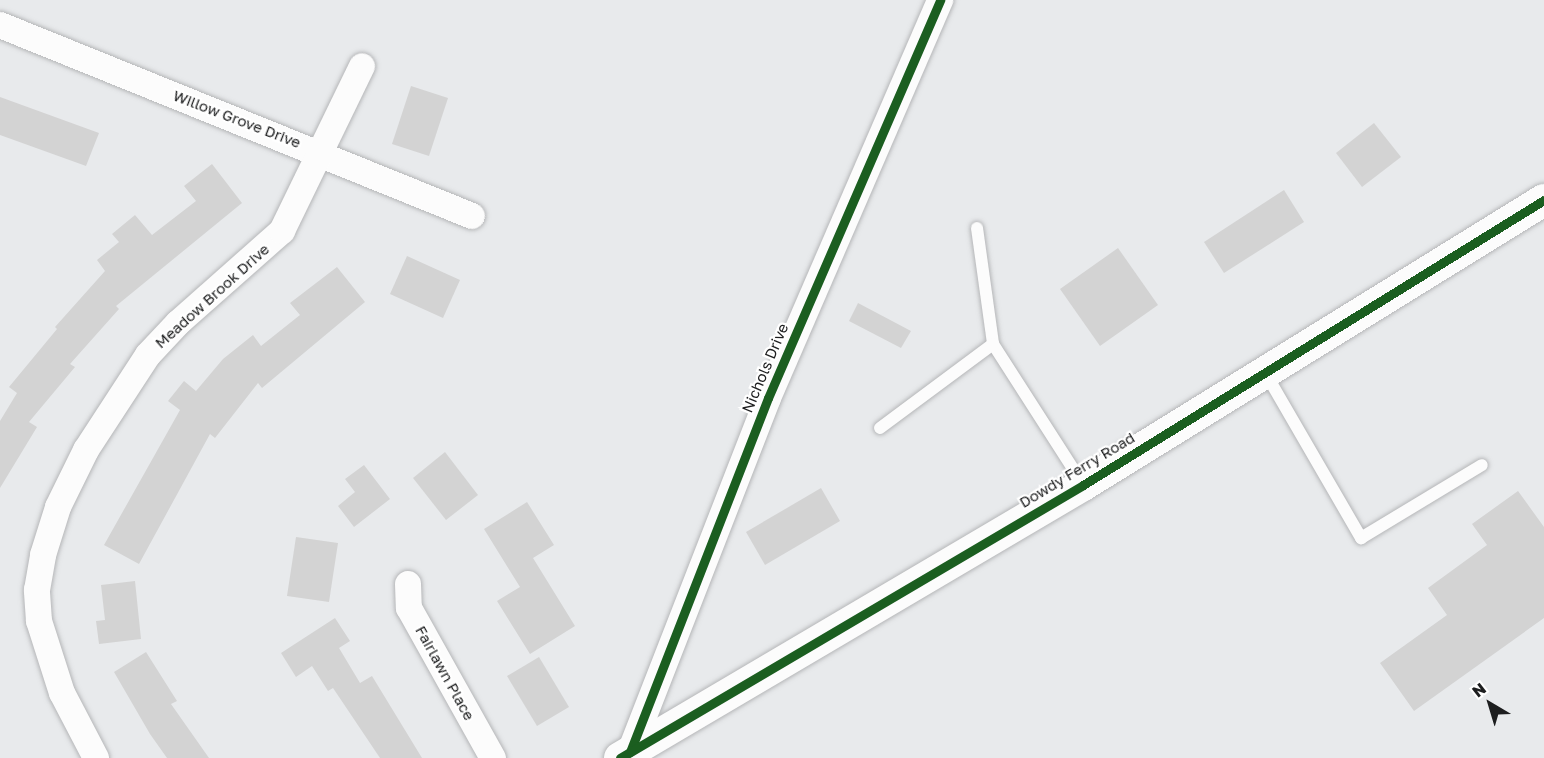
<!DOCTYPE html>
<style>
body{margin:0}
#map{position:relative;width:1544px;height:758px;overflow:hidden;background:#e8eaec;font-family:"Golos Text",sans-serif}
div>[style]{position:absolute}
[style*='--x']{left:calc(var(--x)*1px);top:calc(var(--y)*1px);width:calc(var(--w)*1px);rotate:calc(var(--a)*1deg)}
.building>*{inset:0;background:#d3d3d3}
.roads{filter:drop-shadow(0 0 2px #b5b6b8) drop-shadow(0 0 2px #b5b6b8)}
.service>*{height:12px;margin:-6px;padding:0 6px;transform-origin:6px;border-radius:6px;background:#fcfcfc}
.minor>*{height:26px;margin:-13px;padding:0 13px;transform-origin:13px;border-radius:13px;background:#fcfcfc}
.tertiary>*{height:32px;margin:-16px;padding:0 16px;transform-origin:16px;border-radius:16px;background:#fcfcfc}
.cycleway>*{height:9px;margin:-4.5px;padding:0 4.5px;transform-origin:4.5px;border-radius:4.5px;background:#1b5e20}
span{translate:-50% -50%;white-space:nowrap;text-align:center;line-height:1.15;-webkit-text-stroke:4.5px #fff;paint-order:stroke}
.street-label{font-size:15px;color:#1d1e1f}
.north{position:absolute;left:1460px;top:674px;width:60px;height:60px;-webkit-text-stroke:4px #fff;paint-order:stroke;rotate:322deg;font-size:16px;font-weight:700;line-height:24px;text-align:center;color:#1d1e1f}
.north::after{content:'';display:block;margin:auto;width:21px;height:27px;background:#1d1e1f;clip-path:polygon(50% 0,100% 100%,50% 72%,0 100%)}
</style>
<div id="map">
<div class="building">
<i style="clip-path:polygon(411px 86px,448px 98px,429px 156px,392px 144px)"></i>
<i style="clip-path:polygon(0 97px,99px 133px,86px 166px,0 135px)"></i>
<i style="clip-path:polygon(1374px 123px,1401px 157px,1362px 187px,1336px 153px)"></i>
<i style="clip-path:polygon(212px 164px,242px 203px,116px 306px,119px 309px,70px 364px,75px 367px,29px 422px,37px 427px,0 488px,0 421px,17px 393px,9px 387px,57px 329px,55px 327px,105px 271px,97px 260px,119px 242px,112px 234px,135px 215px,152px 235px,196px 201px,184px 186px)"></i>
<i style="clip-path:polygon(1284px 190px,1304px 222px,1224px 273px,1204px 242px)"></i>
<i style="clip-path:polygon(1118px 248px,1158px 305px,1100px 346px,1060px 289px)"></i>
<i style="clip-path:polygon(407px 256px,460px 280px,443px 318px,390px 294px)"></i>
<i style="clip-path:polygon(337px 267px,365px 302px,262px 388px,258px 383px,215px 438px,210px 434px,139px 564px,104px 545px,180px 410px,168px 401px,184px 381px,196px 391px,223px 359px,253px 335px,261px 346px,300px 315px,290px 303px)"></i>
<i style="clip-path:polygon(858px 303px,911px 331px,901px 348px,849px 321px)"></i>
<i style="clip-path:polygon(445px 452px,478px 495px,446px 520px,413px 478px)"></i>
<i style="clip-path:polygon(364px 465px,390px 499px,354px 527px,338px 506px,355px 492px,345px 479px)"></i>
<i style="clip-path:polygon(821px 488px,840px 521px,765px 565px,746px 532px)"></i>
<i style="clip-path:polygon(1518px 491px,1544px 527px,1544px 618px,1414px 711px,1380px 663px,1447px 615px,1428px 588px,1487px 545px,1472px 524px)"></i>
<i style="clip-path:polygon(527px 502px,554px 545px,533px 558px,575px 626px,530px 654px,497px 601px,520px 587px,484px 529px)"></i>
<i style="clip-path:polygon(296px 537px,338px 543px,329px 602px,287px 596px)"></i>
<i style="clip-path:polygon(135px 581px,141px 639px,99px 644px,96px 621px,105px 620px,101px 585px)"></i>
<i style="clip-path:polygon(335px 618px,350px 641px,339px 648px,360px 683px,372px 676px,422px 758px,380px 758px,333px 688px,328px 691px,312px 666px,296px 677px,281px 653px)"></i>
<i style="clip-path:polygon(146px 652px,177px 701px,171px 704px,209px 758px,167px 758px,150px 734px,114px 672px)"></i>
<i style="clip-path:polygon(539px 657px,569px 707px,537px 726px,507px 676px)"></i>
</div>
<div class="roads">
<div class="service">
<i style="--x:977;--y:228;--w:117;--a:82.1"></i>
<i style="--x:993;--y:344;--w:166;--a:57.3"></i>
<i style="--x:1266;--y:374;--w:190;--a:59.9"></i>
<i style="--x:1361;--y:538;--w:141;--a:-31.1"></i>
<i style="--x:880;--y:428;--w:141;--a:-36.6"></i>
</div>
<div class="minor">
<i style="--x:0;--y:25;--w:509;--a:22.03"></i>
<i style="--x:408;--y:584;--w:24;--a:88"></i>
<i style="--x:409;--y:608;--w:172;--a:60.8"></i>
<i style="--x:630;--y:752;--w:380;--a:-68.7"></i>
<i style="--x:768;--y:398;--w:434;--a:-66.6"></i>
<i style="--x:96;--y:758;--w:73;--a:-117.6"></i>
<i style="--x:62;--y:693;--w:76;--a:-107.7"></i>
<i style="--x:39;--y:621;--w:31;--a:-94"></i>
<i style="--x:37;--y:590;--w:36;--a:-80"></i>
<i style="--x:43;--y:555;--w:50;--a:-72.6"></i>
<i style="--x:58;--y:507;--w:64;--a:-63.8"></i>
<i style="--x:86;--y:450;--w:113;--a:-56.9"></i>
<i style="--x:148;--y:355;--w:44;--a:-46.8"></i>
<i style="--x:178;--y:323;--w:139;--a:-41.5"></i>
<i style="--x:282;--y:231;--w:183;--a:-64.1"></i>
</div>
<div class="tertiary">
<i style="--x:620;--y:758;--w:537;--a:-30.52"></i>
<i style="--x:1083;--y:485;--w:542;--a:-31.73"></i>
</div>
</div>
<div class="cycleway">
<i style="--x:630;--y:752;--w:380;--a:-68.7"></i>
<i style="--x:768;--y:398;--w:434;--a:-66.6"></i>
<i style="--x:620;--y:758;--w:537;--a:-30.52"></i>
<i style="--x:1083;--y:485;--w:542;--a:-31.73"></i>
</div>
<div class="street-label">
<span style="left:237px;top:119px;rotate:21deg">Willow Grove Drive</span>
<span style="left:212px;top:296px;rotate:-42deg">Meadow Brook Drive</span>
<span style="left:765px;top:368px;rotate:-67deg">Nichols Drive</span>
<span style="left:1077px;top:470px;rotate:-31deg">Dowdy Ferry Road</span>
<span style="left:445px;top:673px;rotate:61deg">Fairlawn Place</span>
</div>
<div class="north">N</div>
</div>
